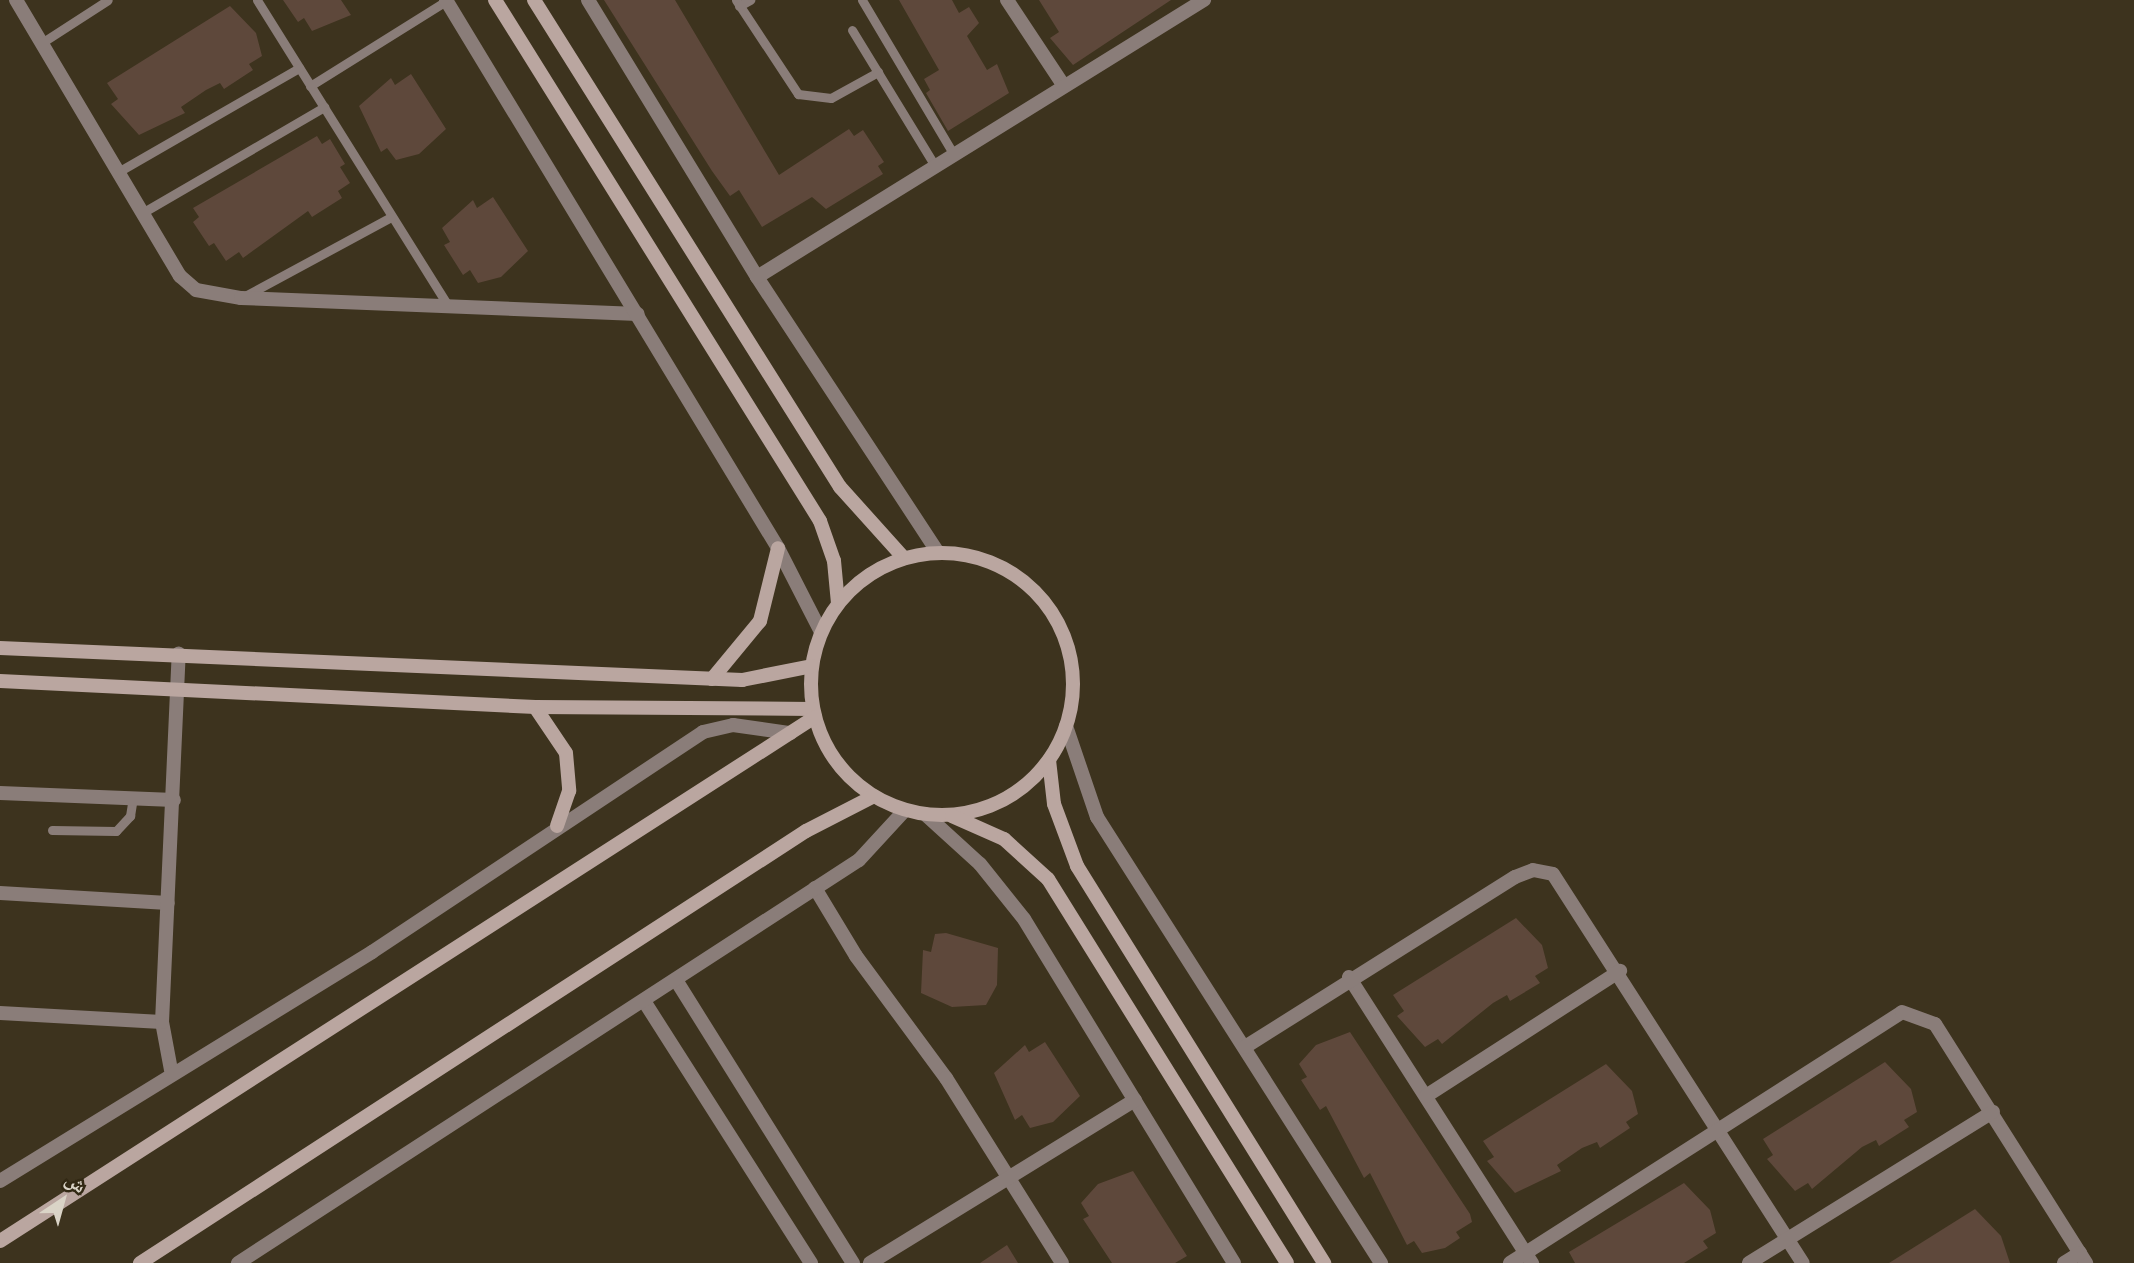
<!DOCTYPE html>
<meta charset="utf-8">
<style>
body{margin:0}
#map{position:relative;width:2134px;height:1263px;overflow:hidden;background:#3d331e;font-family:Signika,"Noto Naskh Arabic",sans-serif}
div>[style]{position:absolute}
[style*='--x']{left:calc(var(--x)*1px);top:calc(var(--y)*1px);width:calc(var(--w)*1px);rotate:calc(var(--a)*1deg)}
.building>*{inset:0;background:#5e483b}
.lane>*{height:9px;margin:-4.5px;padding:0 4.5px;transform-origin:4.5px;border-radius:4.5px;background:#8a7d79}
.street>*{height:14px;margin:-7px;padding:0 7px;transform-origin:7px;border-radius:7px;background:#8a7d79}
.secondary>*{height:14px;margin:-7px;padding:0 7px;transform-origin:7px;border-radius:7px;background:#baa6a0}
.secondary>.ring{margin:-7px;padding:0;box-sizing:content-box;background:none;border:14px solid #baa6a0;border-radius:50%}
span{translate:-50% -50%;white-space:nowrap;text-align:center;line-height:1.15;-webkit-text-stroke:5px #322914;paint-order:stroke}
.north{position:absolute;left:28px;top:1165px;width:70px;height:70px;-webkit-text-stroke:5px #322914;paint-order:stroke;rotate:36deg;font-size:19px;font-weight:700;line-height:28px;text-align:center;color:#dad4c7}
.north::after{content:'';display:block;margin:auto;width:24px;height:32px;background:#dad4c7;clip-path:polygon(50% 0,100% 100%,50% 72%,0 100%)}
</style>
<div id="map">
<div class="building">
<i style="clip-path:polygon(283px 0,341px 0,351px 15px,312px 31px,304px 18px,298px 22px)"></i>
<i style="clip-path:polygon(604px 0,675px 0,779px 175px,849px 129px,854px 136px,863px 130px,884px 162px,878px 166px,883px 174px,826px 209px,812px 197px,762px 227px,739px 190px,730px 196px,712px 171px)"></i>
<i style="clip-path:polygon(899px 0,952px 0,959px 13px,969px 7px,979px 23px,967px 36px,987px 70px,997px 64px,1009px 93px,948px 131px,926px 93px,930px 90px,924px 79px,939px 70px)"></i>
<i style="clip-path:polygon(1039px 0,1171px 0,1073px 65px,1050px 38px,1059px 32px)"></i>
<i style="clip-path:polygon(230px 6px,256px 33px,262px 56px,249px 64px,253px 70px,224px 89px,220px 83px,206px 90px,181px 107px,185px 113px,139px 135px,111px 104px,118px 99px,107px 83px)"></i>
<i style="clip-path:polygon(411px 74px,446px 129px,419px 154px,396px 160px,387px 148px,381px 152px,359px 106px,391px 78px,395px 85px)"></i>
<i style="clip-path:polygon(317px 136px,322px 144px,330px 139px,345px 164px,340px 167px,350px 183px,338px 191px,342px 198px,312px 217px,308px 211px,243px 258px,239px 252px,226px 261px,214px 243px,209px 246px,193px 222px,199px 217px,193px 208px)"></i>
<i style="clip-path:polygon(493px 197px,528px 251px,501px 277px,478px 283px,470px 270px,463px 275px,444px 245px,450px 242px,442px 228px,473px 200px,477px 208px)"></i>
<i style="clip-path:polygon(1516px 918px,1542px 945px,1548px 968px,1535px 976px,1540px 983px,1510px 1001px,1507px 995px,1493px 1003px,1442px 1044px,1438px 1039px,1425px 1047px,1397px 1016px,1404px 1011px,1393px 995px)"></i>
<i style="clip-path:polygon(946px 933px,998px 948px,997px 985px,986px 1005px,952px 1007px,921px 993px,923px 950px,931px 952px,935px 934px)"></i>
<i style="clip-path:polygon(1350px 1032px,1470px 1214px,1472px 1222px,1456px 1232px,1460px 1238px,1445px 1248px,1422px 1253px,1414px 1241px,1407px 1245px,1370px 1173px,1364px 1178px,1326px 1106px,1320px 1110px,1301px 1080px,1307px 1077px,1299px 1064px,1316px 1045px)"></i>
<i style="clip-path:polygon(1045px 1042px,1080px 1096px,1053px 1122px,1030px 1128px,1022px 1115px,1015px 1120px,994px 1073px,1025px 1045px,1029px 1052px)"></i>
<i style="clip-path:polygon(1885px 1062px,1911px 1089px,1917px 1112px,1904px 1120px,1909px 1127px,1879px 1146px,1876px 1140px,1862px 1147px,1812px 1189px,1808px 1183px,1795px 1191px,1767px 1159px,1773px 1155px,1763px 1139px)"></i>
<i style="clip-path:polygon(1606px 1064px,1632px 1091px,1638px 1114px,1626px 1122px,1630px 1128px,1600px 1148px,1597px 1142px,1582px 1148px,1557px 1165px,1561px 1171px,1515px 1193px,1487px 1161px,1494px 1157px,1483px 1141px)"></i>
<i style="clip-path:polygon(1133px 1171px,1187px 1256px,1175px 1263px,1112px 1263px,1083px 1219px,1089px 1216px,1081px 1203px,1098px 1184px)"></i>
<i style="clip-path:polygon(1684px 1183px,1710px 1210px,1716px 1233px,1703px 1241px,1708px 1248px,1684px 1263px,1575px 1263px,1569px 1252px)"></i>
<i style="clip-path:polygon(1975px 1209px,2001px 1236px,2010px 1263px,1889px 1263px)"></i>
<i style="clip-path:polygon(1007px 1245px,1018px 1263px,980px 1263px)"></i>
</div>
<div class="lane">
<i style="--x:257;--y:0;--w:362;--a:58"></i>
<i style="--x:736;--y:0;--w:113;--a:56.6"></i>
<i style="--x:798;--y:94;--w:33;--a:7"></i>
<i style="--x:831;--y:98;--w:54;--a:-29"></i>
<i style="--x:862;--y:0;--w:180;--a:59.3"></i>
<i style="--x:739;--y:6;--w:13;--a:-29"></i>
<i style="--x:852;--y:30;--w:159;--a:58.6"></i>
<i style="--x:43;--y:42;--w:77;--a:-32.9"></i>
<i style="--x:310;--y:86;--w:160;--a:-32"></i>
<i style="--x:118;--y:172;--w:209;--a:-29.9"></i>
<i style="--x:142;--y:213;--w:211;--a:-30.2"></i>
<i style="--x:245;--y:296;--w:166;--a:-28.4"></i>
<i style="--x:52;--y:830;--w:64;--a:0.9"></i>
<i style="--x:116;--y:831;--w:21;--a:-47"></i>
<i style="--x:130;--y:816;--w:19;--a:-81"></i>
</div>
<div class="street">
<i style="--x:16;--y:0;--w:321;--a:59.3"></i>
<i style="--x:180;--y:276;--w:21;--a:41"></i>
<i style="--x:196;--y:290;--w:46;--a:10.1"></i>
<i style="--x:241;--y:298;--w:397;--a:2.3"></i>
<i style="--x:446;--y:0;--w:641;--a:58.79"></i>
<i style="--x:778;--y:548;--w:94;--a:62.9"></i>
<i style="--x:588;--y:0;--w:324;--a:58.6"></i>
<i style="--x:757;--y:277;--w:330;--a:56.7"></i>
<i style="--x:1007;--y:0;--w:103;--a:56.5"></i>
<i style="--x:757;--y:277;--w:526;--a:-31.79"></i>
<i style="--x:1066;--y:726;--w:96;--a:71.2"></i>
<i style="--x:1097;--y:817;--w:529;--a:57.51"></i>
<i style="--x:0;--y:793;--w:174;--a:2.3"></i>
<i style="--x:925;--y:814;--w:74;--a:42.3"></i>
<i style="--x:980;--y:864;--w:70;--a:51.3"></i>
<i style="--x:1024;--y:919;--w:403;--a:58.6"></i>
<i style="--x:815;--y:888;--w:79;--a:58.9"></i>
<i style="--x:856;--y:956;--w:152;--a:53.6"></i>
<i style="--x:946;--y:1078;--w:218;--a:57.9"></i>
<i style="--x:0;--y:893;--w:168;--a:3.4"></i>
<i style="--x:1349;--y:977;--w:340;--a:57.4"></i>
<i style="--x:676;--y:980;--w:334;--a:58"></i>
<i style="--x:644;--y:1001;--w:311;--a:57.5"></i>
<i style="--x:0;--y:1013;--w:162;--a:3.2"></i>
<i style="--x:1245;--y:1047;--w:319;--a:-32.2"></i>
<i style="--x:1515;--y:877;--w:19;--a:-21"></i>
<i style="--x:1533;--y:870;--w:20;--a:11"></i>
<i style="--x:1553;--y:874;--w:462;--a:57.3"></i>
<i style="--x:171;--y:1070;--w:49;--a:-100.6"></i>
<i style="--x:162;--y:1022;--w:369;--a:-87.4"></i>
<i style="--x:1426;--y:1096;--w:231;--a:-32.8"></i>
<i style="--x:0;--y:1181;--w:437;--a:-31.6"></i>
<i style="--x:372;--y:952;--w:397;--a:-33.6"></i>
<i style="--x:703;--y:732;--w:31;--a:-13"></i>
<i style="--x:733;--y:725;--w:58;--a:8"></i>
<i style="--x:238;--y:1263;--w:740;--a:-32.98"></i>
<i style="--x:859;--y:860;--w:68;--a:-47.4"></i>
<i style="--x:870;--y:1263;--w:311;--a:-31.6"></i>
<i style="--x:1510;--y:1263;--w:465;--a:-32.6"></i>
<i style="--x:1902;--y:1012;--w:35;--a:20"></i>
<i style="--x:1935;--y:1024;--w:283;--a:57.7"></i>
<i style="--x:1749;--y:1263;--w:287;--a:-31.8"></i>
<i style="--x:2064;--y:1263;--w:19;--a:-32"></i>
</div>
<div class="secondary">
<i style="--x:495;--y:0;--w:614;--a:58.04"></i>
<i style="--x:820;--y:521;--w:42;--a:70.7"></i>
<i style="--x:834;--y:561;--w:42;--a:84.6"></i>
<i style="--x:534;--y:0;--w:575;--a:57.86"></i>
<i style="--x:840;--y:487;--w:96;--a:48"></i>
<i class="ring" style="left:811px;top:553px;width:248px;height:248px"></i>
<i style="--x:0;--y:648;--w:743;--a:2.47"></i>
<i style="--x:742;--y:680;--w:71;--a:-11.3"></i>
<i style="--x:712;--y:679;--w:75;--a:-50.4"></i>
<i style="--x:760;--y:621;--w:75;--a:-76.1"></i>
<i style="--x:0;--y:681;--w:536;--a:2.78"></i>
<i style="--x:535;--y:707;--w:278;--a:0.4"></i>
<i style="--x:535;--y:707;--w:55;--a:56"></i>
<i style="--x:566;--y:753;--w:38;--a:85"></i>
<i style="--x:569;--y:791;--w:37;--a:109"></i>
<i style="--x:1049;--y:760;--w:44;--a:83.5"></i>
<i style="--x:1054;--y:804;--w:66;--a:69.6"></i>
<i style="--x:1077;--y:866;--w:468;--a:58.1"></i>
<i style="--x:952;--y:816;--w:57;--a:23.9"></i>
<i style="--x:1004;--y:839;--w:59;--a:42.3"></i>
<i style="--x:1048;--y:879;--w:452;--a:58.1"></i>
<i style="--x:0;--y:1241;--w:969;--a:-32.74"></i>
<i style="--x:140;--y:1263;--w:794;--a:-32.97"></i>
<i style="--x:806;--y:831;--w:76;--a:-27.2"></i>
</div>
<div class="north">ش</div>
</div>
